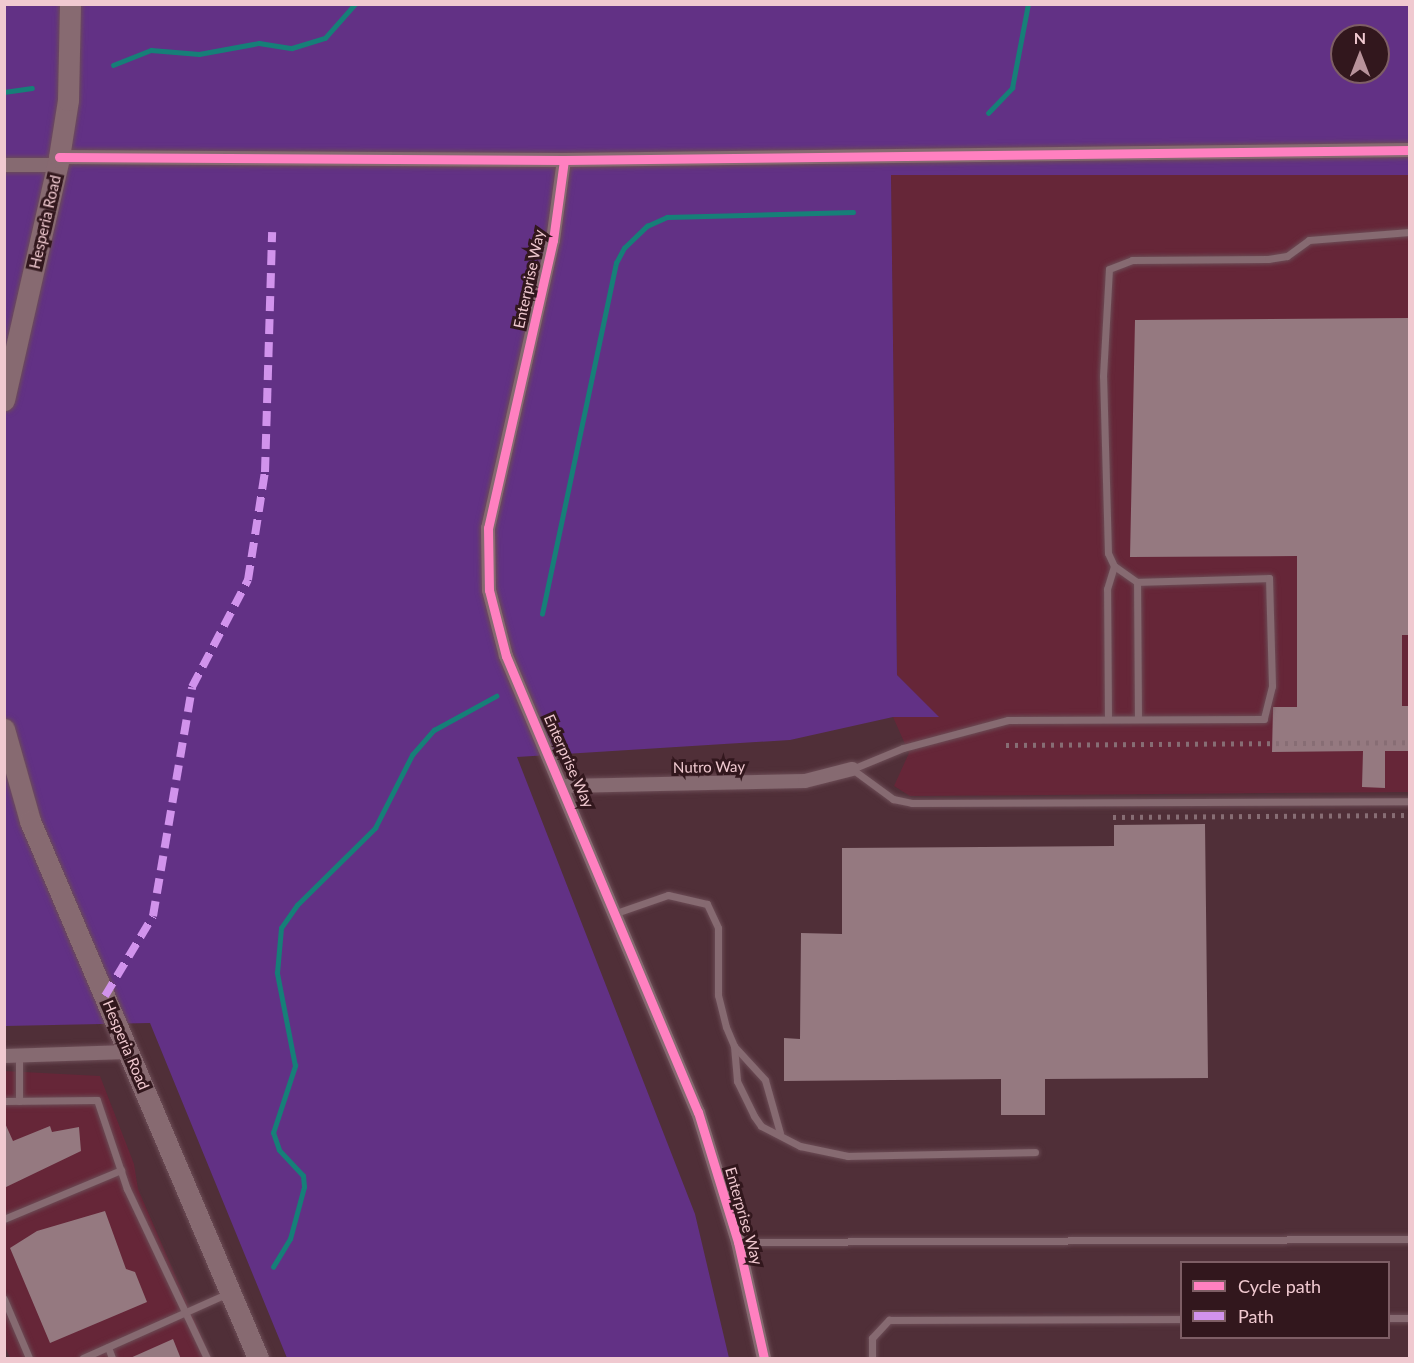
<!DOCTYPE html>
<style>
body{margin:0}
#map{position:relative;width:1414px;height:1363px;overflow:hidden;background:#502f38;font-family:Lato,sans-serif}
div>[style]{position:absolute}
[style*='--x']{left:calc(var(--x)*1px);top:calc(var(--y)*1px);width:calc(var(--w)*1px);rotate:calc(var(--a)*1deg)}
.built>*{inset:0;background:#662638}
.green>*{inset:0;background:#623185}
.stream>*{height:4.5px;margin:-2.25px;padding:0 2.25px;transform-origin:2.25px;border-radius:2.25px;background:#167f78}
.building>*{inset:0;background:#957980}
.roads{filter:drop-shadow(0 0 2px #6c4d56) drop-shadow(0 0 2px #6c4d56)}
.lane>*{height:7px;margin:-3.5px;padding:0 3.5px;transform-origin:3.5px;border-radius:3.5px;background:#866a71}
.street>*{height:14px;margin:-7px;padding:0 7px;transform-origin:7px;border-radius:7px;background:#866a71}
.primary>*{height:21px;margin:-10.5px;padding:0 10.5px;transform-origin:10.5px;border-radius:10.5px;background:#876a71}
.rail>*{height:4.5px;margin-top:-2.25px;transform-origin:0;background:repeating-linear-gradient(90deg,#876d74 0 3px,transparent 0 9px)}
.quiet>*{height:8px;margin-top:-4px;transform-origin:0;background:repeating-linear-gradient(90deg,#d193ec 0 15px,transparent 0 23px)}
.cycleway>*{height:9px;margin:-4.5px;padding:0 4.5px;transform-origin:4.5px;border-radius:4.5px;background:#ff80c0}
span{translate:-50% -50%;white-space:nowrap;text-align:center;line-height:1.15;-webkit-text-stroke:6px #32171d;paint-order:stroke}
.street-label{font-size:15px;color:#f0c9d0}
.frame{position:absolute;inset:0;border:6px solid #f0c9d0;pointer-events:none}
.legend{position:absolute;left:1180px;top:1261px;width:210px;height:78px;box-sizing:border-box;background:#32171d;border:2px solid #7e5e65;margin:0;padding:8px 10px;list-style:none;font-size:18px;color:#f0c9d0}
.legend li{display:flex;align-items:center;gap:12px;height:30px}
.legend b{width:30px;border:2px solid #7e5e65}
.north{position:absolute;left:1330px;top:24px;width:60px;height:60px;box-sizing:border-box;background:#32171d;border:2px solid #7e5e65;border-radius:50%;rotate:0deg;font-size:16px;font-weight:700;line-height:24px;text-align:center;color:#f0c9d0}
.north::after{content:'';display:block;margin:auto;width:21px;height:27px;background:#b8939b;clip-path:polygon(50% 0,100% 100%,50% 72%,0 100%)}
</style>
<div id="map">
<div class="built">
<i style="clip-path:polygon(1409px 170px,1409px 792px,910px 796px,894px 786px,909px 753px,893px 717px,938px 717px,897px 675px,891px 175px)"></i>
<i style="clip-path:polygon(4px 1071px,100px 1076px,134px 1164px,138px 1189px,211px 1358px,10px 1358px,4px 1344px)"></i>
</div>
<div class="green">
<i style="clip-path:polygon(evenodd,4px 5px,1409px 5px,1409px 175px,891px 175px,897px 675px,939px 717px,893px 717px,790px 740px,517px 757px,695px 1214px,729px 1358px,287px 1358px,150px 1023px,5px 1026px,4px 5px,1342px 36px,1378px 36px,1378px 72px,1342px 72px,1342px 36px)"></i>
</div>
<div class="stream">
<i style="--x:113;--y:65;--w:41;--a:-21.5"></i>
<i style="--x:151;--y:50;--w:48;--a:4.8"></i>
<i style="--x:199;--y:54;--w:61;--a:-10.4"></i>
<i style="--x:259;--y:43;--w:33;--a:9"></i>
<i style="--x:292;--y:48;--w:34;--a:-17"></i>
<i style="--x:325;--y:38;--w:45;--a:-48.6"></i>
<i style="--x:4;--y:92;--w:28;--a:-8"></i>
<i style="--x:988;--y:113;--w:35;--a:-46"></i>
<i style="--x:1012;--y:88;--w:86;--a:-79.2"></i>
<i style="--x:542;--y:614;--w:359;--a:-78.1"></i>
<i style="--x:616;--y:263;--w:17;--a:-62"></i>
<i style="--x:624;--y:248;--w:32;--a:-44"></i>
<i style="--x:647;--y:226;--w:22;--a:-24"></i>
<i style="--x:667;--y:217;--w:186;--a:-1.5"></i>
<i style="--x:273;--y:1267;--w:33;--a:-59"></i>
<i style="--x:290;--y:1239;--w:54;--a:-74.9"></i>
<i style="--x:304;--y:1187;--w:11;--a:-95"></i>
<i style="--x:303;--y:1176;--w:35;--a:-133"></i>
<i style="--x:279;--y:1150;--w:18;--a:-109"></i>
<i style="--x:273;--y:1133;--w:71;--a:-71.8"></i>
<i style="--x:295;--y:1066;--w:95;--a:-101"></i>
<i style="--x:277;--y:973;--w:45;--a:-84.9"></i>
<i style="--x:281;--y:928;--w:28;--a:-55"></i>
<i style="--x:297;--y:905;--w:110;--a:-44.6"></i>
<i style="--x:375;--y:828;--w:82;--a:-63.1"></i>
<i style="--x:412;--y:755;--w:33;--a:-49"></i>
<i style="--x:434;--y:730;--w:71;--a:-28.7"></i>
</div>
<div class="building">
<i style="clip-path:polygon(1410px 318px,1410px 635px,1402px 635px,1402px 706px,1409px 706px,1410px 751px,1385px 751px,1385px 788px,1362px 787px,1363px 751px,1272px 752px,1273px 707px,1297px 707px,1297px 556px,1130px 557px,1135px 320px)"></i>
<i style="clip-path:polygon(1205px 824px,1208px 1078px,1045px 1079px,1045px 1115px,1001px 1115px,1001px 1079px,784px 1081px,784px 1038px,800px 1039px,801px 933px,842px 934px,842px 848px,1114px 846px,1114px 825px)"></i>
<i style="clip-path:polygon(4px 1121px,13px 1141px,50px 1126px,52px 1132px,79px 1127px,81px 1151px,4px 1188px)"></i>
<i style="clip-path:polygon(105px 1211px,126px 1269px,135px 1272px,147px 1302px,50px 1343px,10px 1248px,37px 1231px)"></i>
<i style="clip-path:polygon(173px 1339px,181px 1359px,128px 1359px)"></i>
</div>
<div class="roads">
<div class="lane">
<i style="--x:1137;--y:582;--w:28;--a:-145"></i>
<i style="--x:1114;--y:566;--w:14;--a:-115"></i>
<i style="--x:1108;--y:553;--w:177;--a:-91.6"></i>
<i style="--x:1103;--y:376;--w:107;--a:-86.8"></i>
<i style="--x:1109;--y:269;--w:25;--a:-21"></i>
<i style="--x:1132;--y:260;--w:136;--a:-0.4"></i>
<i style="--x:1268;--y:259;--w:19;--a:-9"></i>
<i style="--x:1287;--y:256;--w:27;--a:-36"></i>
<i style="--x:1309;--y:240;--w:101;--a:-4.5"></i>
<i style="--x:1108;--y:719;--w:130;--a:-90.4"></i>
<i style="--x:1107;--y:589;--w:24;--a:-73"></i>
<i style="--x:1138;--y:719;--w:137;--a:-90.4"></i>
<i style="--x:1137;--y:582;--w:132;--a:-1.7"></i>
<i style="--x:1269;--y:578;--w:108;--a:88.4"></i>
<i style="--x:1272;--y:686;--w:34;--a:104"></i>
<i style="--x:1264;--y:719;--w:256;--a:179.8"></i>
<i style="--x:1008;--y:720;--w:109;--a:165.1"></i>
<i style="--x:903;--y:748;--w:55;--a:157.6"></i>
<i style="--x:852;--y:769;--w:51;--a:36.2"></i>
<i style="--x:893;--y:799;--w:19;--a:12"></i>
<i style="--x:912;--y:803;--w:498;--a:-0.2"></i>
<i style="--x:616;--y:913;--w:55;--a:-19.1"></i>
<i style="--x:668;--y:895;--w:40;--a:13"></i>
<i style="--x:707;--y:904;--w:26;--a:65"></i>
<i style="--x:718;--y:928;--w:67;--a:90"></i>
<i style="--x:718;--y:995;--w:33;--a:76"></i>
<i style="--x:726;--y:1027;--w:21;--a:67"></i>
<i style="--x:734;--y:1046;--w:46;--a:47.6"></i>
<i style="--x:765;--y:1080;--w:55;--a:74.2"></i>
<i style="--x:734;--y:1046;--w:35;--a:85"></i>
<i style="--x:737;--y:1081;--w:39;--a:64"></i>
<i style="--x:754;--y:1116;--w:12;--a:55"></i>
<i style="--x:761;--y:1126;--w:44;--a:27.1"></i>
<i style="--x:800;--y:1146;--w:49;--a:11.8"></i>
<i style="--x:848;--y:1156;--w:187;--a:-1.2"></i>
<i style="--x:19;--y:1056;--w:45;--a:90"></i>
<i style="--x:4;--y:1101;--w:93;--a:-0.6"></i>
<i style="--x:97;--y:1100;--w:94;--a:71.4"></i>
<i style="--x:127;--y:1189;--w:187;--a:64.7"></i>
<i style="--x:4;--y:1219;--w:127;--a:-22.7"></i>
<i style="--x:738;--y:1242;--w:672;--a:-0.26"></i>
<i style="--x:4;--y:1299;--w:64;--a:67"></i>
<i style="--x:1388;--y:1318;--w:22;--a:0"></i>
<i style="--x:108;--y:1347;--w:12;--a:70"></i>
<i style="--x:83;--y:1358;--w:159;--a:-24.1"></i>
<i style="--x:872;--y:1358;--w:20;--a:-90"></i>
<i style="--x:872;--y:1338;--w:25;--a:-47"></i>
<i style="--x:889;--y:1320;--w:293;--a:-0.2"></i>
</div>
<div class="street">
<i style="--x:59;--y:157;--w:505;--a:0.34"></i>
<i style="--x:564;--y:160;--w:846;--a:-0.68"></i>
<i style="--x:564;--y:160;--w:81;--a:97.8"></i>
<i style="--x:553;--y:240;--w:295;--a:102.7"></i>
<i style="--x:488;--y:528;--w:62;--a:89.1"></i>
<i style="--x:489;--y:590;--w:68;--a:75.6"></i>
<i style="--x:506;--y:656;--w:495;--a:67.2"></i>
<i style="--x:698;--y:1112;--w:136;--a:72.9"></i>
<i style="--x:738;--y:1242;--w:119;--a:77.4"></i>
<i style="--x:4;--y:165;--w:53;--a:0"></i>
<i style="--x:565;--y:786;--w:240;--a:-1.2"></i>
<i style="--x:805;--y:781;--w:49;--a:-14.3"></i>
<i style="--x:4;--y:1056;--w:124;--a:-1.8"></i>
</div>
<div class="primary">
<i style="--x:4;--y:400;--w:249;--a:-77.2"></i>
<i style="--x:59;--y:157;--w:58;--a:-81"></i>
<i style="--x:68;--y:100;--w:96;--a:-88.8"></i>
<i style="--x:4;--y:729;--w:96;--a:74.2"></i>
<i style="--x:30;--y:821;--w:583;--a:66.99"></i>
</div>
</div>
<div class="rail">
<i style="--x:1006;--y:745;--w:404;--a:-0.4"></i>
<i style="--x:1113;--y:817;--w:297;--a:-0.4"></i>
</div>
<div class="quiet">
<i style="--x:105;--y:996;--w:93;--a:-59"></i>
<i style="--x:153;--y:916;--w:232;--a:-80.3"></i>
<i style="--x:192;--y:687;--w:121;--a:-62.4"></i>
<i style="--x:248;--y:580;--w:109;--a:-81.1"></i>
<i style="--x:265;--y:472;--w:240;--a:-88.3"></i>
</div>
<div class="cycleway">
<i style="--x:59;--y:157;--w:505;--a:0.34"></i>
<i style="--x:564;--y:160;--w:846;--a:-0.68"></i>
<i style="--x:564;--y:160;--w:81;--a:97.8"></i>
<i style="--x:553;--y:240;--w:295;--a:102.7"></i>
<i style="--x:488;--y:528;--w:62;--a:89.1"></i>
<i style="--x:489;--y:590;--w:68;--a:75.6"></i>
<i style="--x:506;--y:656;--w:495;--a:67.2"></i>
<i style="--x:698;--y:1112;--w:136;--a:72.9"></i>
<i style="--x:738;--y:1242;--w:119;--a:77.4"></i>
</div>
<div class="street-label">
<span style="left:45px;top:222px;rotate:-77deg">Hesperia Road</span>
<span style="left:529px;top:279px;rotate:-78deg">Enterprise Way</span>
<span style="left:569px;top:761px;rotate:66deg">Enterprise Way</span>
<span style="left:709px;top:767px;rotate:-1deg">Nutro Way</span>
<span style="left:126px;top:1045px;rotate:67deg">Hesperia Road</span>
<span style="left:744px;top:1216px;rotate:74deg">Enterprise Way</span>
</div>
<div class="frame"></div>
<ul class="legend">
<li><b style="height:8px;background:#ff80c0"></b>Cycle path</li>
<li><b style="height:8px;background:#d193ec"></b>Path</li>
</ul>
<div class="north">N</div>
</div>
